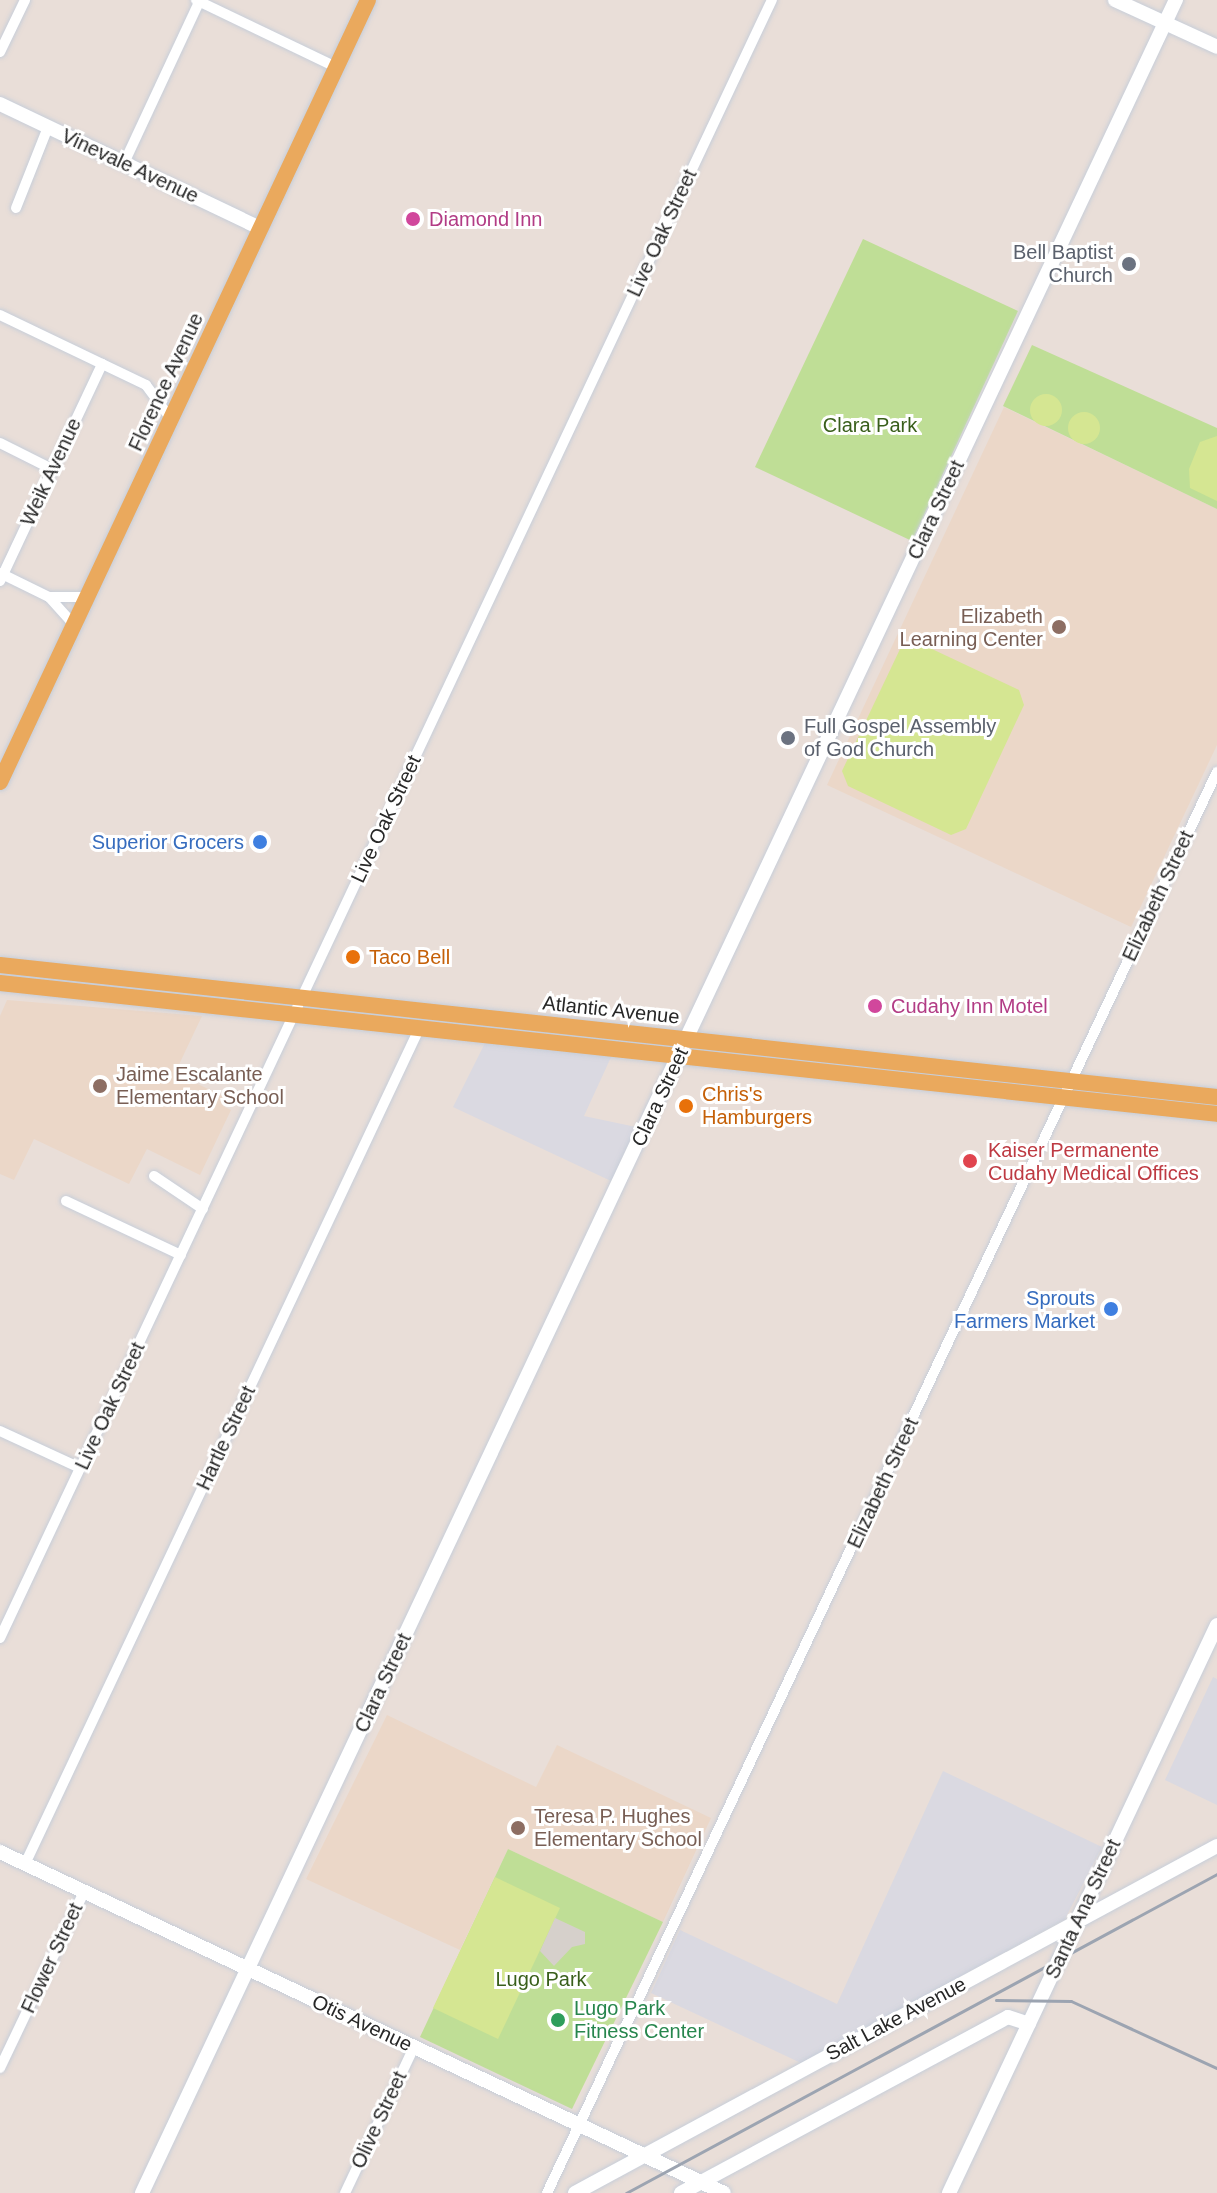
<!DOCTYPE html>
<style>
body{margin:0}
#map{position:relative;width:1217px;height:2193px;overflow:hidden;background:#e9ded8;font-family:Arial,sans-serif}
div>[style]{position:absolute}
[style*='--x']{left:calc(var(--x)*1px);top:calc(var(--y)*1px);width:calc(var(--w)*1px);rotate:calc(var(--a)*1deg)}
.industrial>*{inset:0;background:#dad9e1}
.education>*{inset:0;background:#ebd7c8}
.green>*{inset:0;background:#bfde96}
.pitch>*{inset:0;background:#d5e692}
.round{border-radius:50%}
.plaza>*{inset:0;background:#d6d0cb}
.roads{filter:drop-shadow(0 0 2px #c7ced9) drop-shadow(0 0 2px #c7ced9)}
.minor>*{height:10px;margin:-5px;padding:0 5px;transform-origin:5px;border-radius:5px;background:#fff}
.tertiary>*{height:14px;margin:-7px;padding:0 7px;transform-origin:7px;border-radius:7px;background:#fff}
.primary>*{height:16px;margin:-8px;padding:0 8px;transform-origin:8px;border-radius:8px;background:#eaa95d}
.rail>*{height:3px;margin:-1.5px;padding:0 1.5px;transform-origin:1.5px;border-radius:1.5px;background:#9ca4b1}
.dots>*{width:22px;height:22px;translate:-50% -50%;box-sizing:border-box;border:4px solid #fff;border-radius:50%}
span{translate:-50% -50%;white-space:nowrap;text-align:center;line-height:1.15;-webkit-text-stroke:6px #fff;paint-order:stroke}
.street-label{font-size:20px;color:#272727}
.hotel-label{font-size:20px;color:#b23c85}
.left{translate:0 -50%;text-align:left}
.worship-label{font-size:20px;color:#5b616d}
.right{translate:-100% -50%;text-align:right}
.park-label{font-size:20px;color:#395f1b}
.education-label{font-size:20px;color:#785e54}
.shop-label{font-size:20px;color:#366cbe}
.food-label{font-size:20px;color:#c56008}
.health-label{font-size:20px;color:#be3a42}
.leisure-label{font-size:20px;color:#27864d}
</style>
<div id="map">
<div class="industrial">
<i style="clip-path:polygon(485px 1043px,612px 1055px,584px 1116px,636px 1127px,611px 1181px,453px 1107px)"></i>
<i style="clip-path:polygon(1213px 1677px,1217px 1679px,1217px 1805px,1165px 1780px)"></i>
<i style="clip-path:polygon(943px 1771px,1102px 1847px,1065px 1919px,801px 2063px,651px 1993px,680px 1930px,837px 2004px)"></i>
</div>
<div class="education">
<i style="clip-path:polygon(1004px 407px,1217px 509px,1217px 745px,1131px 927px,827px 785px)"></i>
<i style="clip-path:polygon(7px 1000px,202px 1016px,175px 1073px,227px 1098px,223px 1106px,231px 1110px,200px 1175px,147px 1149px,129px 1184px,34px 1139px,14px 1180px,0 1174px,0 1016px)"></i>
<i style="clip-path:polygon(387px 1715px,536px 1787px,557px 1745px,711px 1818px,663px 1922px,508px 1849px,460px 1950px,306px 1879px)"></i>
</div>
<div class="green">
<i style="clip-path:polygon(863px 239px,1018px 311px,912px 541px,755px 467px)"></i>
<i style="clip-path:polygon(1032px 345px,1217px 428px,1217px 509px,1003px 406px)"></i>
<i style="clip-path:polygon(508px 1849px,663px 1922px,572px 2109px,420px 2037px)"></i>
</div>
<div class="pitch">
<i class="round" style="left:1030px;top:394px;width:32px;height:32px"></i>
<i class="round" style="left:1068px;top:412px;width:32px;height:32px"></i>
<i style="clip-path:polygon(1217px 436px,1217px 501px,1190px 488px,1189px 469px,1200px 442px)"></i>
<i style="clip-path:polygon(915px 641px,1019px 690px,1024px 705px,966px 829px,951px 835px,848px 786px,842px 771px,901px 647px)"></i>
<i style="clip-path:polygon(495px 1877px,560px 1908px,498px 2039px,433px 2008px)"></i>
</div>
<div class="plaza">
<i style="clip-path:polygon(555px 1918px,585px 1932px,585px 1944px,572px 1947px,554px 1966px,540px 1951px)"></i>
</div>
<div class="roads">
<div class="minor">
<i style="--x:196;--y:0;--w:155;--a:25.6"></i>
<i style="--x:0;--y:52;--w:58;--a:-64.3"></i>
<i style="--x:124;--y:163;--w:180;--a:-65"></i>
<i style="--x:16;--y:208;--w:87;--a:-68.4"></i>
<i style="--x:0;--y:315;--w:162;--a:25.6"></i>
<i style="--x:146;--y:385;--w:42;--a:53.7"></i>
<i style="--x:0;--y:443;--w:58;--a:26.6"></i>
<i style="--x:0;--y:573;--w:55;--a:26.1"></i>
<i style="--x:49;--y:597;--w:38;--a:48"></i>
<i style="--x:0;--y:581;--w:240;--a:-64.8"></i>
<i style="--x:49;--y:597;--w:38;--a:0"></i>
<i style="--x:154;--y:1176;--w:59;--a:34"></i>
<i style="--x:66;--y:1201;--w:127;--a:25.2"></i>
<i style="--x:0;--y:1431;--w:88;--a:24.8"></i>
<i style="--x:0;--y:1638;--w:1811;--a:-64.77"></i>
<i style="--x:25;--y:1864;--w:926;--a:-64.74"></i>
<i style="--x:0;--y:2068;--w:195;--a:-64.5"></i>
<i style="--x:345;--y:2193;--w:161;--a:-64.7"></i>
<i style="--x:547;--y:2193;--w:1571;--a:-64.76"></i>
</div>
<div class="tertiary">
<i style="--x:1115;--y:0;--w:112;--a:24.7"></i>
<i style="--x:0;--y:104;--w:288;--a:25.5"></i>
<i style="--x:0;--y:1852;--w:800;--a:25.22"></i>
<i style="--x:142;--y:2193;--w:2425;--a:-64.76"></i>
<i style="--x:575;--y:2193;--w:730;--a:-28.39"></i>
<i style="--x:681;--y:2193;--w:371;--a:-28.3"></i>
<i style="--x:1008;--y:2017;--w:22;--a:18"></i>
<i style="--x:949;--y:2193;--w:628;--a:-64.74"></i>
</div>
<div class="primary">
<i style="--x:0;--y:782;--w:864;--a:-64.8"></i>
<i style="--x:0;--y:965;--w:1224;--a:6.19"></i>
<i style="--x:0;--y:983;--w:1224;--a:6.14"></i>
</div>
</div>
<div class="rail">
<i style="--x:996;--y:2000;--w:75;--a:0.8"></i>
<i style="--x:1071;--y:2001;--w:161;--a:24.7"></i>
<i style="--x:626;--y:2193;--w:672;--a:-28.36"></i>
</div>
<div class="dots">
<i style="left:413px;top:219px;background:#d1479c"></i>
<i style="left:1129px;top:264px;background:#6b7280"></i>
<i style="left:1059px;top:627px;background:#8d6e63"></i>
<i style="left:788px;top:738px;background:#6b7280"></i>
<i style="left:260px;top:842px;background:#3f7fe0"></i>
<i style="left:353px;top:957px;background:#e8710a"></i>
<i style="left:875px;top:1006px;background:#d1479c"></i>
<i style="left:100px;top:1086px;background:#8d6e63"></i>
<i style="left:686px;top:1106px;background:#e8710a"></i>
<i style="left:970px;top:1161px;background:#e0444e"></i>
<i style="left:1111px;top:1309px;background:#3f7fe0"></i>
<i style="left:518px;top:1828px;background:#8d6e63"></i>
<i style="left:558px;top:2020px;background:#2e9e5b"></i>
</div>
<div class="street-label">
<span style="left:130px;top:166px;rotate:25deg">Vinevale Avenue</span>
<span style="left:662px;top:233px;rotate:-65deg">Live Oak Street</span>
<span style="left:166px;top:382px;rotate:-65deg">Florence Avenue</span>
<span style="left:51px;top:472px;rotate:-65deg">Weik Avenue</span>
<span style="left:936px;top:510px;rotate:-65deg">Clara Street</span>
<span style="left:386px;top:819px;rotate:-65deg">Live Oak Street</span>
<span style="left:1158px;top:896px;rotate:-65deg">Elizabeth Street</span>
<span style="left:611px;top:1010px;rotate:6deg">Atlantic Avenue</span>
<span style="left:660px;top:1097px;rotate:-65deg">Clara Street</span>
<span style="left:110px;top:1406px;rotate:-65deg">Live Oak Street</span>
<span style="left:226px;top:1438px;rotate:-65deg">Hartle Street</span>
<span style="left:883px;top:1483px;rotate:-65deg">Elizabeth Street</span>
<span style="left:383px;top:1683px;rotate:-65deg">Clara Street</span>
<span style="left:1083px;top:1909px;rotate:-65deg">Santa Ana Street</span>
<span style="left:52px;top:1958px;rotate:-65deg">Flower Street</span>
<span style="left:896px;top:2019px;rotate:-28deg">Salt Lake Avenue</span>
<span style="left:362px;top:2023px;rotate:25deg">Otis Avenue</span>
<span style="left:379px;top:2120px;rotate:-65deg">Olive Street</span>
</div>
<div class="hotel-label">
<span class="left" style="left:429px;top:219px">Diamond Inn</span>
<span class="left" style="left:891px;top:1006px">Cudahy Inn Motel</span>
</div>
<div class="worship-label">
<span class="right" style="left:1113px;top:264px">Bell Baptist<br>Church</span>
<span class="left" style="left:804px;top:738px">Full Gospel Assembly<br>of God Church</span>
</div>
<div class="park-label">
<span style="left:870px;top:425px">Clara Park</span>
<span style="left:541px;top:1979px">Lugo Park</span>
</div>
<div class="education-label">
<span class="right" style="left:1043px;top:628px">Elizabeth<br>Learning Center</span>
<span class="left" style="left:116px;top:1086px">Jaime Escalante<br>Elementary School</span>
<span class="left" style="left:534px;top:1828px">Teresa P. Hughes<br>Elementary School</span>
</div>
<div class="shop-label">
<span class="right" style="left:244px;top:842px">Superior Grocers</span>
<span class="right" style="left:1095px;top:1310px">Sprouts<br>Farmers Market</span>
</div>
<div class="food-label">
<span class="left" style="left:369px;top:957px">Taco Bell</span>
<span class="left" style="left:702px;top:1106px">Chris's<br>Hamburgers</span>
</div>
<div class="health-label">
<span class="left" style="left:988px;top:1162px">Kaiser Permanente<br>Cudahy Medical Offices</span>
</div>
<div class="leisure-label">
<span class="left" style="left:574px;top:2020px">Lugo Park<br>Fitness Center</span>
</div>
</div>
